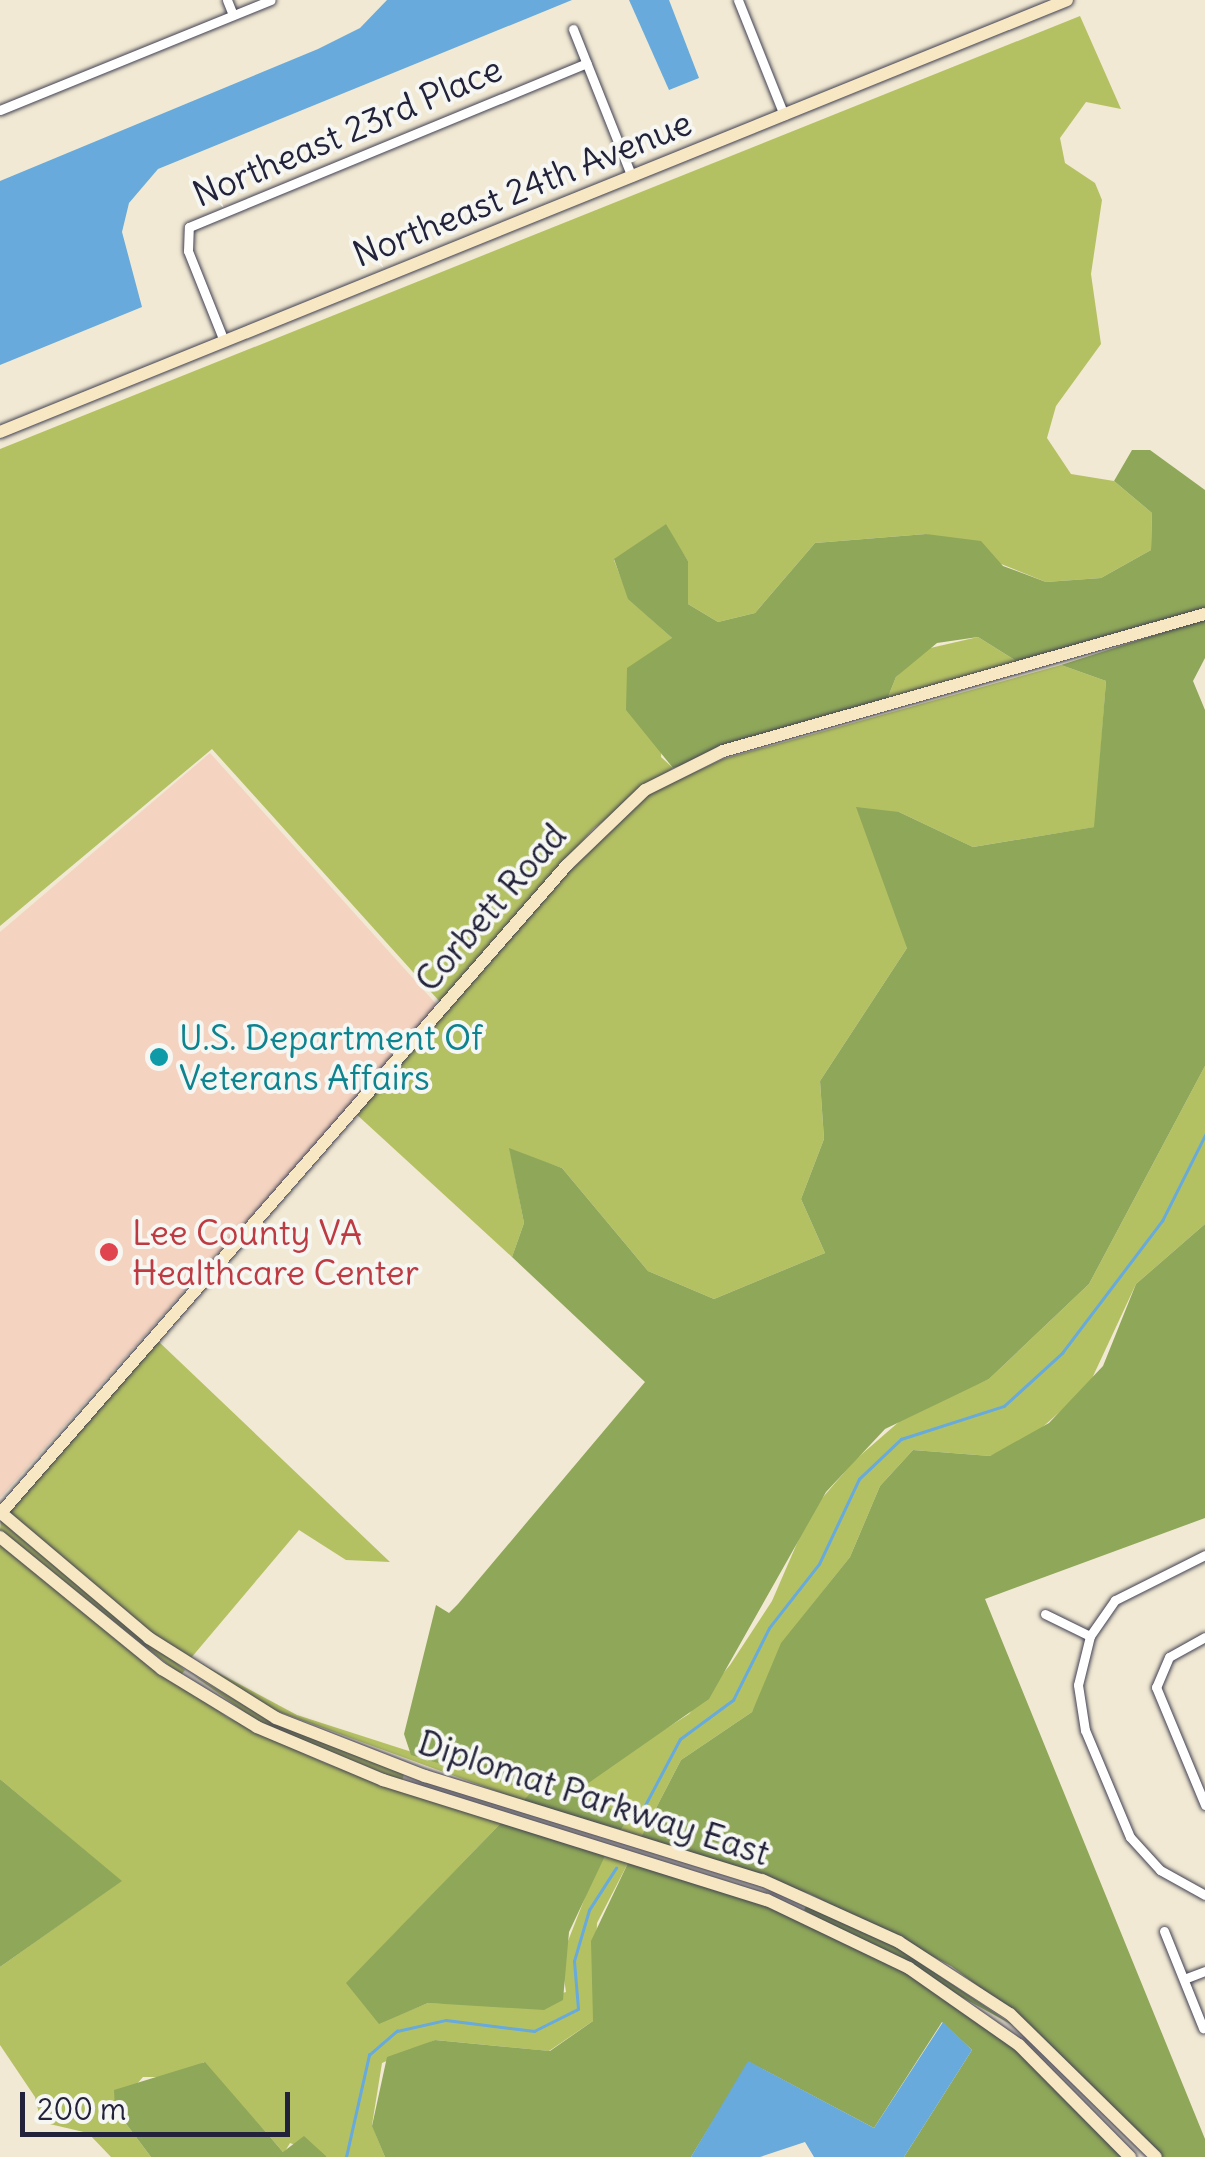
<!DOCTYPE html>
<style>
body{margin:0}
#map{position:relative;width:1205px;height:2157px;overflow:hidden;background:#f1e9d3;font-family:Delius,sans-serif}
div>[style]{position:absolute}
[style*='--x']{left:calc(var(--x)*1px);top:calc(var(--y)*1px);width:calc(var(--w)*1px);rotate:calc(var(--a)*1deg)}
.built>*{inset:0;background:#f4d3c0}
.green>*{inset:0;background:#b4c163}
.forest>*{inset:0;background:#8fa759}
.water>*{inset:0;background:#67aadb}
.stream>*{height:2.5px;margin:-1.25px;padding:0 1.25px;transform-origin:1.25px;border-radius:1.25px;background:#67aadb}
.roads{filter:drop-shadow(0 0 2px #414052) drop-shadow(0 0 2px #414052)}
.street>*{height:9px;margin:-4.5px;padding:0 4.5px;transform-origin:4.5px;border-radius:4.5px;background:#fff}
.secondary>*{height:12px;margin:-6px;padding:0 6px;transform-origin:6px;border-radius:6px;background:#f7e8c3}
.dots>*{width:28px;height:28px;translate:-50% -50%;box-sizing:border-box;border:5px solid #f6f6f2;border-radius:50%}
span{translate:-50% -50%;white-space:nowrap;text-align:center;line-height:1.15;-webkit-text-stroke:8px #f6f6f2;paint-order:stroke}
.street-label{font-size:35px;color:#22223b}
.culture-label{font-size:35px;color:#0d838f}
.left{translate:0 -50%;text-align:left}
.health-label{font-size:35px;color:#be3a42}
.scale{position:absolute;left:20px;top:2092px;width:270px;height:45px;box-sizing:border-box;border:5px solid #22223b;border-top:0;padding-left:12px;font-size:30px;line-height:35px;white-space:nowrap;color:#22223b;-webkit-text-stroke:8px #f6f6f2;paint-order:stroke}
</style>
<div id="map">
<div class="built">
<i style="clip-path:polygon(210px 753px,438px 1006px,0 1498px,0 932px)"></i>
</div>
<div class="green">
<i style="clip-path:polygon(1080px 16px,1121px 109px,1086px 102px,1060px 138px,1065px 163px,1095px 183px,1102px 200px,1091px 274px,1101px 344px,1056px 406px,1047px 438px,1071px 474px,1114px 481px,1152px 513px,1151px 550px,1101px 578px,1046px 582px,926px 534px,815px 543px,755px 613px,718px 622px,688px 604px,688px 561px,665px 525px,614px 560px,629px 599px,672px 638px,661px 757px,673px 768px,593px 829px,440px 1002px,212px 749px,0 926px,0 449px)"></i>
<i style="clip-path:polygon(978px 637px,1023px 665px,886px 702px,896px 677px,926px 649px)"></i>
<i style="clip-path:polygon(1061px 665px,1106px 681px,1095px 827px,973px 847px,899px 812px,907px 948px,820px 1081px,824px 1139px,801px 1199px,825px 1253px,714px 1299px,648px 1271px,562px 1168px,510px 1150px,524px 1223px,512px 1257px,355px 1113px,600px 836px,648px 794px,723px 759px)"></i>
<i style="clip-path:polygon(1205px 1066px,1205px 1224px,1136px 1284px,1088px 1387px,1029px 1439px,990px 1456px,913px 1450px,880px 1486px,850px 1557px,796px 1625px,752px 1712px,681px 1760px,641px 1837px,621px 1830px,627px 1819px,576px 1799px,586px 1779px,689px 1714px,730px 1665px,772px 1601px,811px 1511px,855px 1460px,908px 1414px,989px 1379px,1089px 1284px)"></i>
<i style="clip-path:polygon(157px 1340px,390px 1562px,346px 1560px,299px 1530px,191px 1658px,297px 1715px,533px 1791px,523px 1801px,263px 1706px,152px 1634px,8px 1512px)"></i>
<i style="clip-path:polygon(1px 1520px,185px 1670px,181px 1675px,0 1530px)"></i>
<i style="clip-path:polygon(0 1543px,227px 1717px,325px 1763px,501px 1823px,347px 1983px,379px 2023px,428px 2003px,517px 2006px,566px 1992px,561px 1959px,593px 1877px,605px 1856px,628px 1863px,597px 1923px,593px 2021px,549px 2051px,435px 2040px,382px 2063px,372px 2125px,385px 2157px,327px 2157px,290px 2143px,284px 2153px,204px 2062px,178px 2077px,143px 2077px,115px 2109px,151px 2157px,111px 2157px,88px 2133px,41px 2122px,35px 2097px,0 2045px,0 1967px,121px 1881px,0 1779px)"></i>
<i style="clip-path:polygon(193px 1675px,273px 1722px,404px 1774px,402px 1781px,260px 1723px)"></i>
</div>
<div class="forest">
<i style="clip-path:polygon(1132px 450px,1150px 450px,1205px 490px,1205px 609px,1023px 665px,978px 637px,937px 643px,896px 677px,886px 702px,673px 768px,626px 710px,627px 668px,672px 638px,628px 599px,614px 559px,666px 524px,688px 561px,688px 604px,718px 622px,755px 613px,815px 543px,926px 534px,981px 541px,1003px 566px,1046px 582px,1101px 578px,1151px 550px,1152px 513px,1114px 481px)"></i>
<i style="clip-path:polygon(1205px 619px,1205px 658px,1193px 681px,1205px 710px,1205px 1066px,1089px 1284px,989px 1379px,885px 1429px,826px 1492px,709px 1699px,577px 1791px,628px 1818px,621px 1830px,523px 1801px,532px 1791px,411px 1755px,404px 1734px,436px 1605px,449px 1613px,458px 1604px,645px 1382px,512px 1257px,524px 1223px,509px 1148px,562px 1168px,648px 1271px,714px 1299px,825px 1253px,801px 1199px,824px 1139px,820px 1081px,907px 948px,856px 807px,899px 812px,973px 847px,1094px 827px,1106px 681px,1061px 665px)"></i>
<i style="clip-path:polygon(1205px 1224px,1205px 1518px,985px 1599px,1205px 2139px,1205px 2157px,1162px 2157px,1030px 2025px,951px 1966px,810px 1894px,641px 1837px,681px 1760px,752px 1712px,781px 1643px,850px 1557px,880px 1486px,913px 1450px,990px 1456px,1049px 1423px,1103px 1366px,1136px 1284px)"></i>
<i style="clip-path:polygon(0 1779px,122px 1881px,0 1967px)"></i>
<i style="clip-path:polygon(501px 1823px,605px 1856px,569px 1932px,563px 2000px,544px 2010px,428px 2003px,379px 2024px,346px 1983px)"></i>
<i style="clip-path:polygon(628px 1863px,765px 1904px,906px 1972px,1015px 2048px,1124px 2157px,904px 2157px,972px 2050px,942px 2022px,874px 2128px,749px 2062px,691px 2157px,385px 2157px,372px 2126px,387px 2057px,435px 2040px,550px 2051px,593px 2021px,591px 1941px)"></i>
<i style="clip-path:polygon(807px 1904px,896px 1947px,1016px 2027px,804px 1910px)"></i>
<i style="clip-path:polygon(205px 2062px,283px 2152px,304px 2136px,327px 2157px,151px 2157px,115px 2109px,114px 2090px)"></i>
</div>
<div class="water">
<i style="clip-path:polygon(387px 0,572px 0,158px 169px,129px 203px,122px 232px,142px 307px,0 365px,0 181px,318px 49px,360px 28px)"></i>
<i style="clip-path:polygon(629px 0,669px 0,699px 78px,669px 90px)"></i>
<i style="clip-path:polygon(943px 2022px,972px 2050px,904px 2157px,814px 2157px,805px 2142px,760px 2157px,691px 2157px,748px 2061px,874px 2128px)"></i>
</div>
<div class="stream">
<i style="--x:634;--y:1826;--w:98;--a:-62.1"></i>
<i style="--x:680;--y:1739;--w:66;--a:-36.3"></i>
<i style="--x:733;--y:1700;--w:80;--a:-63.4"></i>
<i style="--x:769;--y:1628;--w:81;--a:-52"></i>
<i style="--x:819;--y:1564;--w:94;--a:-64.8"></i>
<i style="--x:859;--y:1479;--w:58;--a:-43.6"></i>
<i style="--x:901;--y:1439;--w:108;--a:-17.8"></i>
<i style="--x:1004;--y:1406;--w:79;--a:-42.4"></i>
<i style="--x:1062;--y:1353;--w:166;--a:-52.9"></i>
<i style="--x:1162;--y:1221;--w:96;--a:-63.4"></i>
<i style="--x:346;--y:2157;--w:105;--a:-77.3"></i>
<i style="--x:369;--y:2055;--w:37;--a:-41"></i>
<i style="--x:397;--y:2031;--w:50;--a:-12.7"></i>
<i style="--x:446;--y:2020;--w:89;--a:7.1"></i>
<i style="--x:534;--y:2031;--w:49;--a:-26.6"></i>
<i style="--x:578;--y:2009;--w:48;--a:-94.8"></i>
<i style="--x:574;--y:1961;--w:53;--a:-73.6"></i>
<i style="--x:589;--y:1910;--w:50;--a:-57.3"></i>
</div>
<div class="roads">
<div class="street">
<i style="--x:227;--y:0;--w:16;--a:68"></i>
<i style="--x:738;--y:0;--w:124;--a:68.2"></i>
<i style="--x:573;--y:29;--w:159;--a:68.3"></i>
<i style="--x:0;--y:110;--w:292;--a:-22.1"></i>
<i style="--x:224;--y:341;--w:97;--a:-111.8"></i>
<i style="--x:188;--y:251;--w:24;--a:-88"></i>
<i style="--x:189;--y:227;--w:430;--a:-22.4"></i>
<i style="--x:1205;--y:1555;--w:101;--a:153.4"></i>
<i style="--x:1115;--y:1600;--w:44;--a:124.8"></i>
<i style="--x:1090;--y:1636;--w:50;--a:103.8"></i>
<i style="--x:1078;--y:1685;--w:46;--a:81.2"></i>
<i style="--x:1085;--y:1730;--w:116;--a:67.2"></i>
<i style="--x:1130;--y:1837;--w:45;--a:47.7"></i>
<i style="--x:1160;--y:1870;--w:51;--a:29.1"></i>
<i style="--x:1045;--y:1614;--w:50;--a:26.1"></i>
<i style="--x:1205;--y:1637;--w:41;--a:150.9"></i>
<i style="--x:1169;--y:1657;--w:33;--a:113"></i>
<i style="--x:1156;--y:1687;--w:128;--a:67.4"></i>
<i style="--x:1164;--y:1931;--w:105;--a:68.1"></i>
<i style="--x:1184;--y:1979;--w:22;--a:-21"></i>
</div>
<div class="secondary">
<i style="--x:0;--y:432;--w:1151;--a:-22.04"></i>
<i style="--x:0;--y:1512;--w:195;--a:40.2"></i>
<i style="--x:149;--y:1638;--w:150;--a:32.2"></i>
<i style="--x:276;--y:1718;--w:160;--a:21.3"></i>
<i style="--x:425;--y:1776;--w:353;--a:17.2"></i>
<i style="--x:762;--y:1880;--w:150;--a:24.3"></i>
<i style="--x:899;--y:1942;--w:132;--a:33"></i>
<i style="--x:1010;--y:2014;--w:204;--a:44.4"></i>
<i style="--x:0;--y:1514;--w:862;--a:-48.86"></i>
<i style="--x:567;--y:865;--w:108;--a:-43.9"></i>
<i style="--x:645;--y:790;--w:87;--a:-26.6"></i>
<i style="--x:723;--y:751;--w:501;--a:-15.87"></i>
<i style="--x:0;--y:1537;--w:209;--a:39.2"></i>
<i style="--x:162;--y:1669;--w:111;--a:31.4"></i>
<i style="--x:257;--y:1727;--w:137;--a:22.8"></i>
<i style="--x:383;--y:1780;--w:402;--a:17.4"></i>
<i style="--x:767;--y:1900;--w:157;--a:25.6"></i>
<i style="--x:909;--y:1968;--w:134;--a:35"></i>
<i style="--x:1019;--y:2045;--w:158;--a:45.3"></i>
</div>
</div>
<div class="dots">
<i style="left:159px;top:1057px;background:#0f9aa8"></i>
<i style="left:109px;top:1252px;background:#e0444e"></i>
</div>
<div class="street-label">
<span style="left:347px;top:131px;rotate:-23deg">Northeast 23rd Place</span>
<span style="left:522px;top:188px;rotate:-22deg">Northeast 24th Avenue</span>
<span style="left:490px;top:907px;rotate:-49deg">Corbett Road</span>
<span style="left:594px;top:1797px;rotate:18deg">Diplomat Parkway East</span>
</div>
<div class="culture-label">
<span class="left" style="left:179px;top:1057px">U.S. Department Of<br>Veterans Affairs</span>
</div>
<div class="health-label">
<span class="left" style="left:132px;top:1252px">Lee County VA<br>Healthcare Center</span>
</div>
<div class="scale">200 m</div>
</div>
